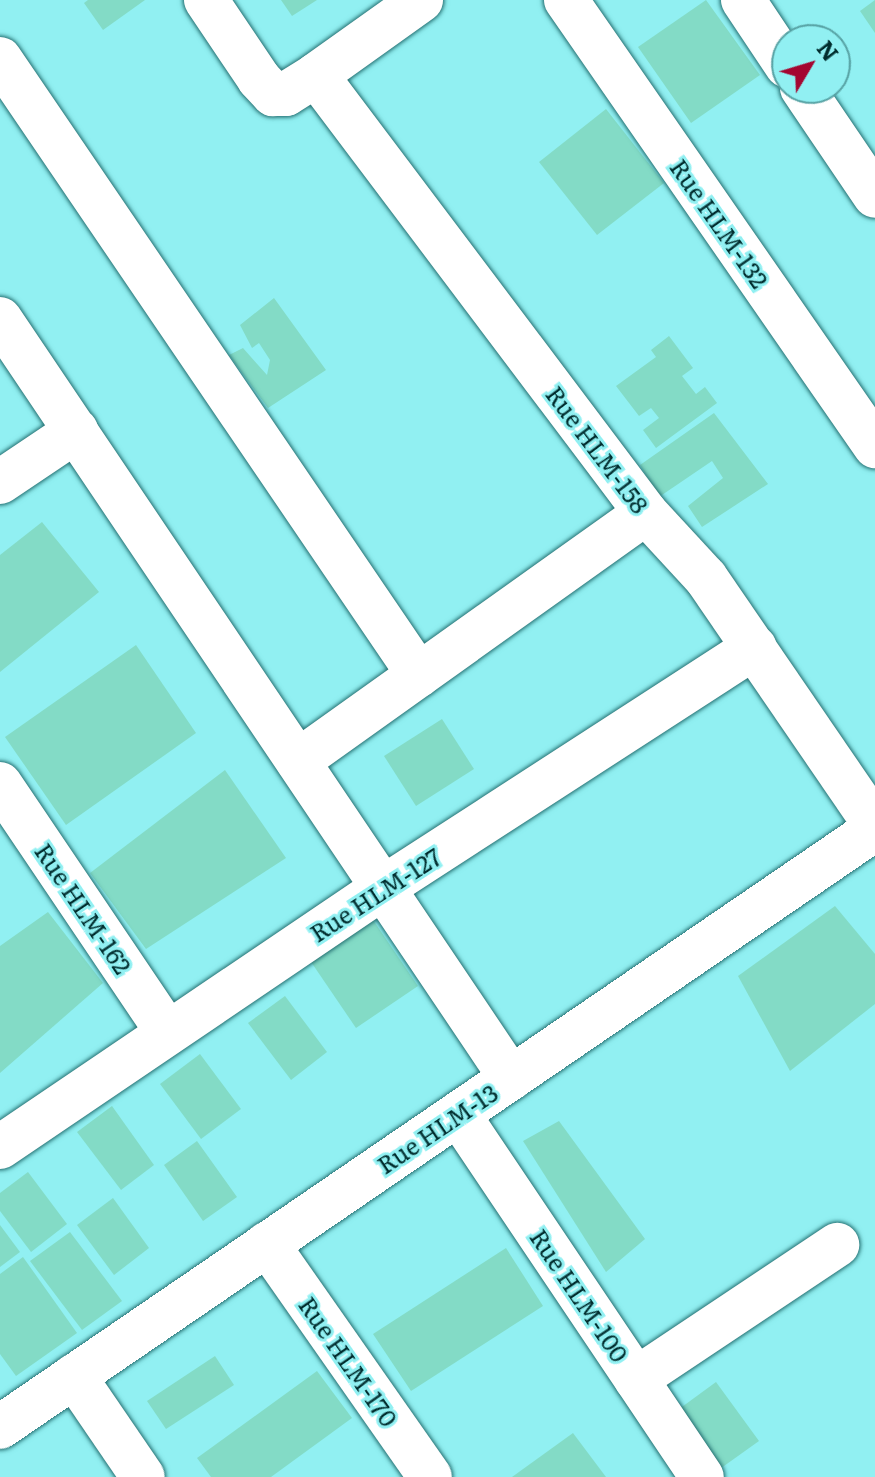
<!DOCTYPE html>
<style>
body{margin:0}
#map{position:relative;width:875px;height:1477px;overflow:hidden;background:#91f0f2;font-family:Literata,serif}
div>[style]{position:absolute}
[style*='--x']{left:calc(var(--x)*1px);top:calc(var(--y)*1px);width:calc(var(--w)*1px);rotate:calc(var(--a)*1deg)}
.building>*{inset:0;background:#83dbc6}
.roads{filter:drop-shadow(0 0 2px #257072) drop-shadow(0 0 2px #257072)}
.minor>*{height:44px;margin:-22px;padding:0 22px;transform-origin:22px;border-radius:22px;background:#fff}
span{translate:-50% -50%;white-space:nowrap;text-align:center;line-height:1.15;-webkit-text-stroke:6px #91f0f2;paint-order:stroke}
.street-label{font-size:24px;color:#012d2e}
.north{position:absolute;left:771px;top:24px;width:80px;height:80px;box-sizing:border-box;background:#91f0f2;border:2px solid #57a2a4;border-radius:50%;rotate:52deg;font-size:22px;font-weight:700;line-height:32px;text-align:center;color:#012d2e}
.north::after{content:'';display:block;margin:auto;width:28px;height:36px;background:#a40630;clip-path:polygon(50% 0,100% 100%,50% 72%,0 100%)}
</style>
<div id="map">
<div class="building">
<i style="clip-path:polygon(88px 0,145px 0,103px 30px,84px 3px)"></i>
<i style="clip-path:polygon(281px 0,317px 0,292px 16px)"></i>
<i style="clip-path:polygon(706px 0,760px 75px,691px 123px,638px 47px)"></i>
<i style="clip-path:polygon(875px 0,875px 33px,860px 11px)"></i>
<i style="clip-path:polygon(606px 109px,664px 183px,597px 235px,539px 162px)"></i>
<i style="clip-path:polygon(274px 298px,326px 370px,268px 408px,229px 355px,243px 348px,267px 375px,270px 360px,259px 343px,252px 348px,240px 325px)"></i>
<i style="clip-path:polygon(669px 336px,693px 368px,682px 376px,696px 394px,705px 387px,717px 403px,656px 448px,643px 430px,659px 418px,651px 408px,639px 416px,616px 386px,656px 357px,651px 350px)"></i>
<i style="clip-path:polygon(714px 413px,768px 484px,702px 527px,688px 506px,723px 478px,712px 461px,659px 497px,640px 465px)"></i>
<i style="clip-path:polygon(42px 522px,99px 592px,0 672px,0 555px)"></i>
<i style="clip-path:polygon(136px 645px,196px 733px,66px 825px,5px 737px)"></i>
<i style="clip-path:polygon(442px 719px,474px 769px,416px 806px,384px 756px)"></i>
<i style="clip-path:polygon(225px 770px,286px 858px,146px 949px,90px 873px)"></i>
<i style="clip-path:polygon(835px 906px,875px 954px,875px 1004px,790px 1071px,738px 976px)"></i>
<i style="clip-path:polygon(48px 912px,103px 983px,0 1073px,0 946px)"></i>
<i style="clip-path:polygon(369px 914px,418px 986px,356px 1028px,307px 956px)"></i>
<i style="clip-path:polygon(285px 996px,327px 1052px,291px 1080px,248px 1023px)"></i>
<i style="clip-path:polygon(200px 1054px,241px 1109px,201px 1139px,160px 1084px)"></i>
<i style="clip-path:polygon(112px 1106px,154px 1165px,121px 1190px,77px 1132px)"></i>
<i style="clip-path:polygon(559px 1121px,645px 1239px,606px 1272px,523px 1141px)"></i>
<i style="clip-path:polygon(197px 1141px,237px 1197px,203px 1221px,164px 1165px)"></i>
<i style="clip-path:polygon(28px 1172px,67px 1224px,31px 1252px,0 1211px,0 1193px)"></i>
<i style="clip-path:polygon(113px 1198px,149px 1248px,114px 1275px,77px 1225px)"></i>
<i style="clip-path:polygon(0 1225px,20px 1252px,0 1267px)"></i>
<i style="clip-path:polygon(70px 1232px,122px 1301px,82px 1330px,30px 1261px)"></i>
<i style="clip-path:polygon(506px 1248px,543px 1306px,411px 1391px,373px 1334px)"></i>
<i style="clip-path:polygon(23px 1257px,77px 1333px,16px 1376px,0 1354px,0 1274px)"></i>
<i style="clip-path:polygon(215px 1356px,234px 1385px,166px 1429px,147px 1401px)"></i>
<i style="clip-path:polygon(317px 1371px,352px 1418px,271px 1477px,211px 1477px,197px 1458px)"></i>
<i style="clip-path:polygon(716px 1382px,759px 1441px,717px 1471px,675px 1412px)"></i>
<i style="clip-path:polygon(573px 1433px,606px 1477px,512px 1477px)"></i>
</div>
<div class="roads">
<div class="minor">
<i style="--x:206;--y:0;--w:95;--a:56.1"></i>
<i style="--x:259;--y:79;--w:21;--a:47"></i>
<i style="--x:273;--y:94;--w:13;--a:0"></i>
<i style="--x:286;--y:94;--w:36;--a:-32"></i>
<i style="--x:316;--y:75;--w:129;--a:-35.5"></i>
<i style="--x:566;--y:0;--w:543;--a:55.28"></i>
<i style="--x:743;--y:0;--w:79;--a:56.3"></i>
<i style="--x:0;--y:59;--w:745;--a:55.78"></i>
<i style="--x:316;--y:75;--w:548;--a:53"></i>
<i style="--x:646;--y:513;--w:88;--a:47.3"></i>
<i style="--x:706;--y:578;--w:299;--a:55.6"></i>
<i style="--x:802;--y:88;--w:130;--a:55.9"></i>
<i style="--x:0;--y:319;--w:915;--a:56.05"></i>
<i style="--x:0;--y:482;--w:92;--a:-33.9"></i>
<i style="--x:298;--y:761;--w:427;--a:-35.5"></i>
<i style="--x:0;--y:784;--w:300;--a:56"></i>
<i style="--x:458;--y:1114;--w:437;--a:56.1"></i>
<i style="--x:0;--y:1147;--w:460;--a:-34.1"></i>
<i style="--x:381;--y:889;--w:445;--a:-32.9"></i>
<i style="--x:267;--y:1244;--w:284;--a:55"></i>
<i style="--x:74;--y:1376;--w:122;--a:55.7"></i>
<i style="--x:636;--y:1379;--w:242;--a:-33.7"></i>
<i style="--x:0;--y:1427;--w:1060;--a:-34.35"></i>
</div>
</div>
<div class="street-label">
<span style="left:720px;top:223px;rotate:55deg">Rue HLM-132</span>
<span style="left:598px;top:449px;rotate:53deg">Rue HLM-158</span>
<span style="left:375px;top:894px;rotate:-33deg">Rue HLM-127</span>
<span style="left:84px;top:908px;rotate:56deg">Rue HLM-162</span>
<span style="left:437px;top:1128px;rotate:-34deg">Rue HLM-13</span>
<span style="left:580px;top:1295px;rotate:56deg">Rue HLM-100</span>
<span style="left:349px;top:1361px;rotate:55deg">Rue HLM-170</span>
</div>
<div class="north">N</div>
</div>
